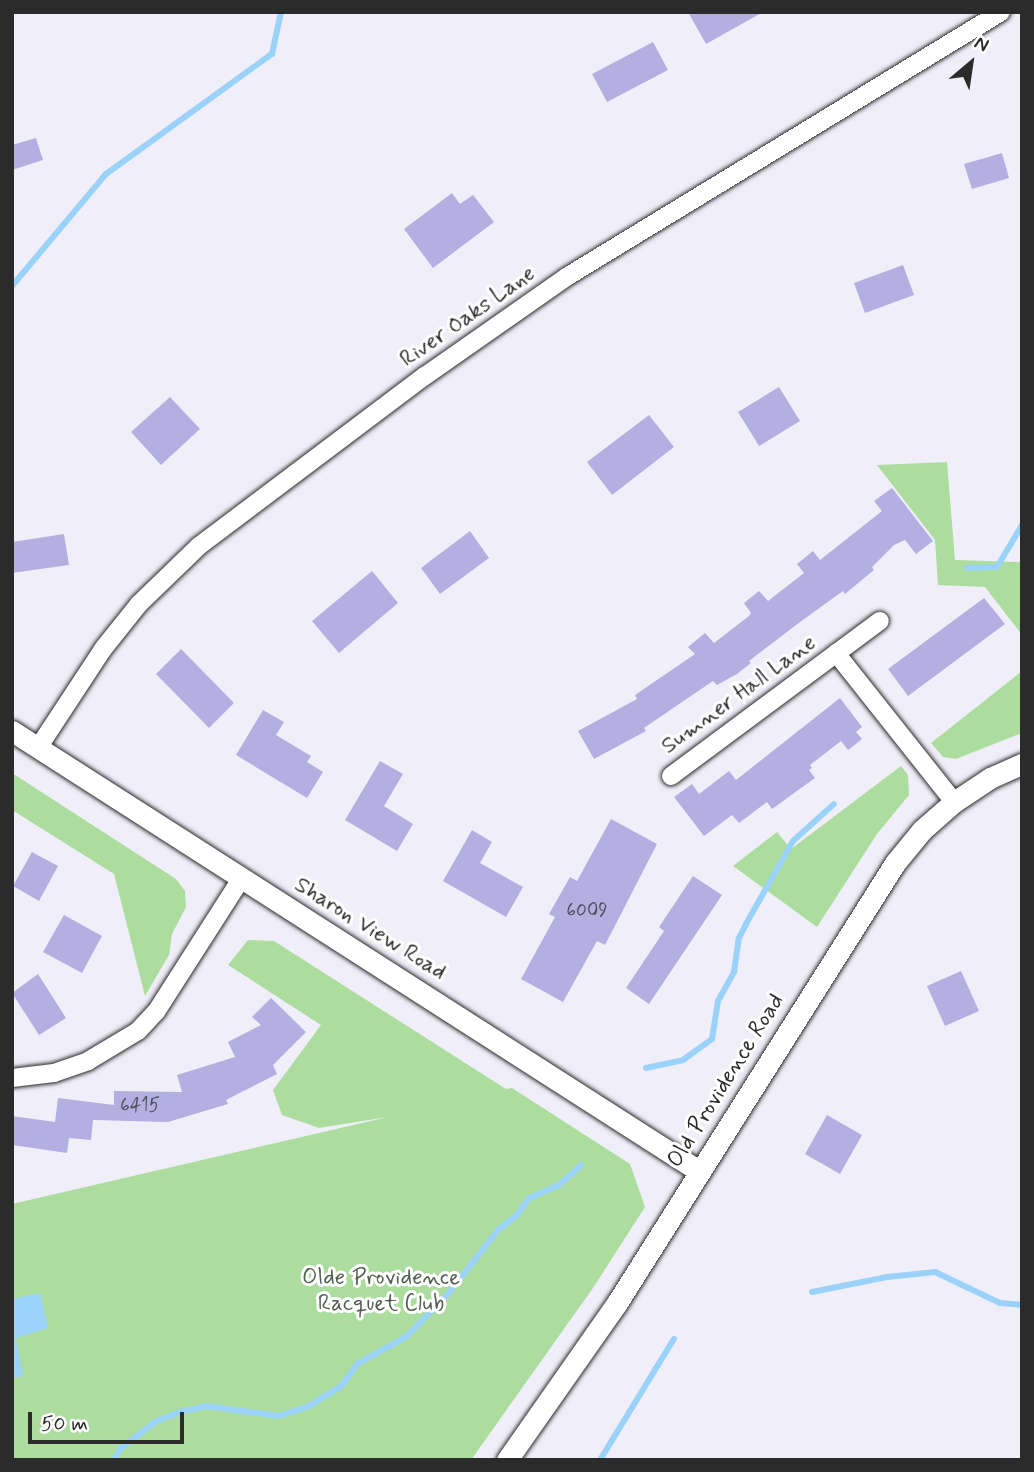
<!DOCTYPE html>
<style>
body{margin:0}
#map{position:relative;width:1034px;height:1472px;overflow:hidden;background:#f0eff9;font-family:Mynerve,sans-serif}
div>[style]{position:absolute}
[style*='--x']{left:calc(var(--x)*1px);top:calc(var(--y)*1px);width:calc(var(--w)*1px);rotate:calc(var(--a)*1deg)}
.green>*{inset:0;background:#acdd9e}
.water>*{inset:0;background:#9ad2fa}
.stream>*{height:6px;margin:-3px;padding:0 3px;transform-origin:3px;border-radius:3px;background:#9ad2fa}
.building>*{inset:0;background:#b3afe0}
.roads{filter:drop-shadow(0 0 2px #2b2b2b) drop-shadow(0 0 2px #2b2b2b)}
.minor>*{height:18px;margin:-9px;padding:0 9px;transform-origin:9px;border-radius:9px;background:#fff}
.tertiary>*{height:21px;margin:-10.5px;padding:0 10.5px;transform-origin:10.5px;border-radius:10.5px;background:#fff}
span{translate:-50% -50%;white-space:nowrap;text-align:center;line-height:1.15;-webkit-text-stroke:6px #fff;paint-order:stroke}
.number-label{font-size:19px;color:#4d4c58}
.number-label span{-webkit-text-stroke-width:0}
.street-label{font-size:23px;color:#2b2b2b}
.park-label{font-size:23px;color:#52604e}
.frame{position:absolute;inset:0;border:14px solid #2b2b2b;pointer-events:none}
.north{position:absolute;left:936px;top:28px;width:70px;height:70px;-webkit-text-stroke:5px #fff;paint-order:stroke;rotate:29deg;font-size:19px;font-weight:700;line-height:28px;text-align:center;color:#2b2b2b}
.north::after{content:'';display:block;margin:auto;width:24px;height:32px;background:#2b2b2b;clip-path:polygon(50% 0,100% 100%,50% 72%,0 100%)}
.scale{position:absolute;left:28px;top:1412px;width:156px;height:32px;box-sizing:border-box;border:4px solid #2b2b2b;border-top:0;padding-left:9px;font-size:21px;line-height:24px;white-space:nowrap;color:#2b2b2b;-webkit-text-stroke:5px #fff;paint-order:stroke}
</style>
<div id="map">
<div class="green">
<i style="clip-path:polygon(947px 462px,955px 560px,1022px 562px,1022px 635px,985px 587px,938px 585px,935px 540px,877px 465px)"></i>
<i style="clip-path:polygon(1022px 671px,1022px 733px,956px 759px,943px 757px,931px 743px)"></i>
<i style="clip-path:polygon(901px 766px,908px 775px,909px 795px,877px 834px,817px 927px,733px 866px,777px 832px,791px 849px)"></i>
<i style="clip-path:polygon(12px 773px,176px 879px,185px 891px,186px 907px,172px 934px,169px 955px,145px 996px,114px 874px,12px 810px)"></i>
<i style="clip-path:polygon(248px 940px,274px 941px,506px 1089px,512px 1088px,630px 1164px,645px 1207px,593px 1288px,471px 1460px,12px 1460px,12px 1204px,388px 1117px,319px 1128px,282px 1115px,273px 1090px,321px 1025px,228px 965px)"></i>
</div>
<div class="water">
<i style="clip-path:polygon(40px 1293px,48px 1328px,16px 1338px,23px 1376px,12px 1378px,12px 1299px)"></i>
</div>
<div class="stream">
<i style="--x:12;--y:286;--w:146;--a:-50"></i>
<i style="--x:106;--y:174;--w:205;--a:-35.9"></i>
<i style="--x:272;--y:54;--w:43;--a:-77.9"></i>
<i style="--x:967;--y:568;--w:30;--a:-2"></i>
<i style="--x:997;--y:567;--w:49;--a:-59.2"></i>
<i style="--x:646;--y:1068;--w:38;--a:-12"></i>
<i style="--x:683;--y:1060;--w:36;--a:-36"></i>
<i style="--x:712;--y:1039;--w:38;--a:-81"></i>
<i style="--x:718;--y:1001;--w:33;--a:-61"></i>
<i style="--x:734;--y:972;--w:34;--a:-82"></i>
<i style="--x:739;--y:938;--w:16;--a:-63"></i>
<i style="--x:746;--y:924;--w:95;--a:-60.5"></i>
<i style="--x:793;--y:841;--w:55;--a:-42.1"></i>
<i style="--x:812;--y:1292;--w:76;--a:-11.3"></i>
<i style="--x:887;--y:1277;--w:48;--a:-5.9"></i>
<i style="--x:935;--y:1272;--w:72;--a:25.5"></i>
<i style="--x:1000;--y:1303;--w:22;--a:5"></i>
<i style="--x:114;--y:1460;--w:13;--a:-61"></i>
<i style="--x:120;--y:1449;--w:44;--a:-37.6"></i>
<i style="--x:155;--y:1422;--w:27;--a:-22"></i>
<i style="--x:180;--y:1412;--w:27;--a:-13"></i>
<i style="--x:206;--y:1406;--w:74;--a:7.8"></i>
<i style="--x:279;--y:1416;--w:32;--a:-18"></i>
<i style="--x:309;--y:1406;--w:39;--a:-32"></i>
<i style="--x:342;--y:1385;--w:26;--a:-54"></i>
<i style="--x:357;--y:1364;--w:56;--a:-28.9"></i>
<i style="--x:406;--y:1337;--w:60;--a:-45.7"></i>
<i style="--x:448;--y:1294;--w:81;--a:-52"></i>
<i style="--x:498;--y:1230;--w:23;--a:-38"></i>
<i style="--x:516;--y:1216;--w:22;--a:-54"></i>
<i style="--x:529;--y:1198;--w:33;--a:-23"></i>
<i style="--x:559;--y:1185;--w:30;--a:-42"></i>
<i style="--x:600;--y:1460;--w:142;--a:-58.6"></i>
</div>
<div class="building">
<i style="clip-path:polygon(688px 12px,763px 12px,706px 44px)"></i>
<i style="clip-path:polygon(653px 42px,668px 70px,607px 102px,592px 74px)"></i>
<i style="clip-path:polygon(36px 138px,43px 160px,12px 170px,12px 145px)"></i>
<i style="clip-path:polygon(1002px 153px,1009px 178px,972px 189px,964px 164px)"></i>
<i style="clip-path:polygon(452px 193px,460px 204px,473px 195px,494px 222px,433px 268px,404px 229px)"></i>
<i style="clip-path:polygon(903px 265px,914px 295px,865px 313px,854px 283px)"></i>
<i style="clip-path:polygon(779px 387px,800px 421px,759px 446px,738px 412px)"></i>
<i style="clip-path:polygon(170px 397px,200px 429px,161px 465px,131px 432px)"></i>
<i style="clip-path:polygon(649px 415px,674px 447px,612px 495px,587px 462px)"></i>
<i style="clip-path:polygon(892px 488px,933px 541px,916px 554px,905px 540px,894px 545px,872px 567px,874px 570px,845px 594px,843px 591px,800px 622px,749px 661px,751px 663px,737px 674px,717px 685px,713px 681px,644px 728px,646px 731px,594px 759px,578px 731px,637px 699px,635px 695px,695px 654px,688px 647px,705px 633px,714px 643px,749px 616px,751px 613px,744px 603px,759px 591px,768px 601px,804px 573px,797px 564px,813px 551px,820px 560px,882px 511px,874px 501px)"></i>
<i style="clip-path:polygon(470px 531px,489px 558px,440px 594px,421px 568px)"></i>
<i style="clip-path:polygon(64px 534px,69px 565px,12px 573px,12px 542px)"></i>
<i style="clip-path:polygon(372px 571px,398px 603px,339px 653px,312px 621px)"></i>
<i style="clip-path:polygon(984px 598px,1005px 624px,908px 696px,888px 669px)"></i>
<i style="clip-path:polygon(181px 649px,234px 703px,209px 728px,156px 674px)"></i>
<i style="clip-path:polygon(840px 698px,862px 727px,856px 732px,862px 739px,848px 750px,841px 741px,810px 765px,812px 768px,809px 770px,815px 778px,772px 809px,767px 802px,739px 823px,732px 815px,704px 836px,674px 797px,692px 784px,699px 794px,729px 771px,736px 780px)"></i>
<i style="clip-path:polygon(263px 710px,284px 722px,276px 735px,311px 756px,307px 762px,323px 772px,307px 798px,236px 755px)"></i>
<i style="clip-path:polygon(380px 761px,403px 774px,384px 806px,413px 824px,397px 851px,345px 820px)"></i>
<i style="clip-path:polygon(611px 819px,657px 844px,605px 945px,597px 941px,563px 1002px,521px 979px,555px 917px,549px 914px,570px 877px,577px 881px)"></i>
<i style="clip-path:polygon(472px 830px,492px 842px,480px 863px,523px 887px,506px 917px,443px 881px)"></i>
<i style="clip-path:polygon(32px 852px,58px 866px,39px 901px,13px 886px)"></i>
<i style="clip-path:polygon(693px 876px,722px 895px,649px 1004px,626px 988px,664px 931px,659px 927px)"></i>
<i style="clip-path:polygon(64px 915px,102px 936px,82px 973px,43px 952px)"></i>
<i style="clip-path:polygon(961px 971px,979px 1011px,945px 1026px,927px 986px)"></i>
<i style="clip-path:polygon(38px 974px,66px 1018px,39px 1035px,12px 993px)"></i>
<i style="clip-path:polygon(271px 998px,306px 1032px,273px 1065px,277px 1074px,226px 1100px,228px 1104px,168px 1122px,93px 1120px,91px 1140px,69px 1138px,67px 1153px,12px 1145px,12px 1116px,55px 1122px,58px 1098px,114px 1105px,114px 1091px,182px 1092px,177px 1075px,235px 1057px,228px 1042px,261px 1025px,252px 1017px)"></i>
<i style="clip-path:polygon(827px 1115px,862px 1135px,840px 1174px,805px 1154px)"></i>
</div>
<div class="roads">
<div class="minor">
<i style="--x:836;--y:653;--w:190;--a:51.6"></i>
<i style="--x:38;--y:748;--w:118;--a:-56.7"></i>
<i style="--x:103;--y:649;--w:58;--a:-51.3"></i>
<i style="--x:139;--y:604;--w:83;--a:-44"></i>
<i style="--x:199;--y:546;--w:283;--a:-37"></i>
<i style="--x:425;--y:376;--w:174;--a:-35"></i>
<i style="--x:568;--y:276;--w:507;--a:-31.37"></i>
<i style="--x:671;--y:776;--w:260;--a:-36.6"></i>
<i style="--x:12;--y:1078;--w:42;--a:-6.8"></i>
<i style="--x:54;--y:1073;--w:36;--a:-19"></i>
<i style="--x:88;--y:1061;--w:58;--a:-31"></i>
<i style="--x:138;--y:1031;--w:26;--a:-47"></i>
<i style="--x:156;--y:1012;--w:158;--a:-57.4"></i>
</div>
<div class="tertiary">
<i style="--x:12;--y:731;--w:816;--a:32.64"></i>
<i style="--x:507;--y:1460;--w:192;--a:-55"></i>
<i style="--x:617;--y:1303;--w:520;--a:-57.71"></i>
<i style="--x:895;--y:863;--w:43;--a:-50.7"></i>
<i style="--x:922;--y:830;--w:43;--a:-41.2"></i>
<i style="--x:954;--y:802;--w:43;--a:-33.7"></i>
<i style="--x:990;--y:778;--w:35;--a:-24"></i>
</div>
</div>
<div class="number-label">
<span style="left:587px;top:911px">6009</span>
<span style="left:140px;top:1106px">6415</span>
</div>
<div class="street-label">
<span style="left:468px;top:317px;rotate:-35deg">River Oaks Lane</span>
<span style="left:739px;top:695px;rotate:-36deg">Sumner Hall Lane</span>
<span style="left:370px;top:929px;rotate:32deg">Sharon View Road</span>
<span style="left:726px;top:1081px;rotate:-58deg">Old Providence Road</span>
</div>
<div class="park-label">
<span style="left:381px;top:1291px">Olde Providence<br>Racquet Club</span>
</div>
<div class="frame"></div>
<div class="north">N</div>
<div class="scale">50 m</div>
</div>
